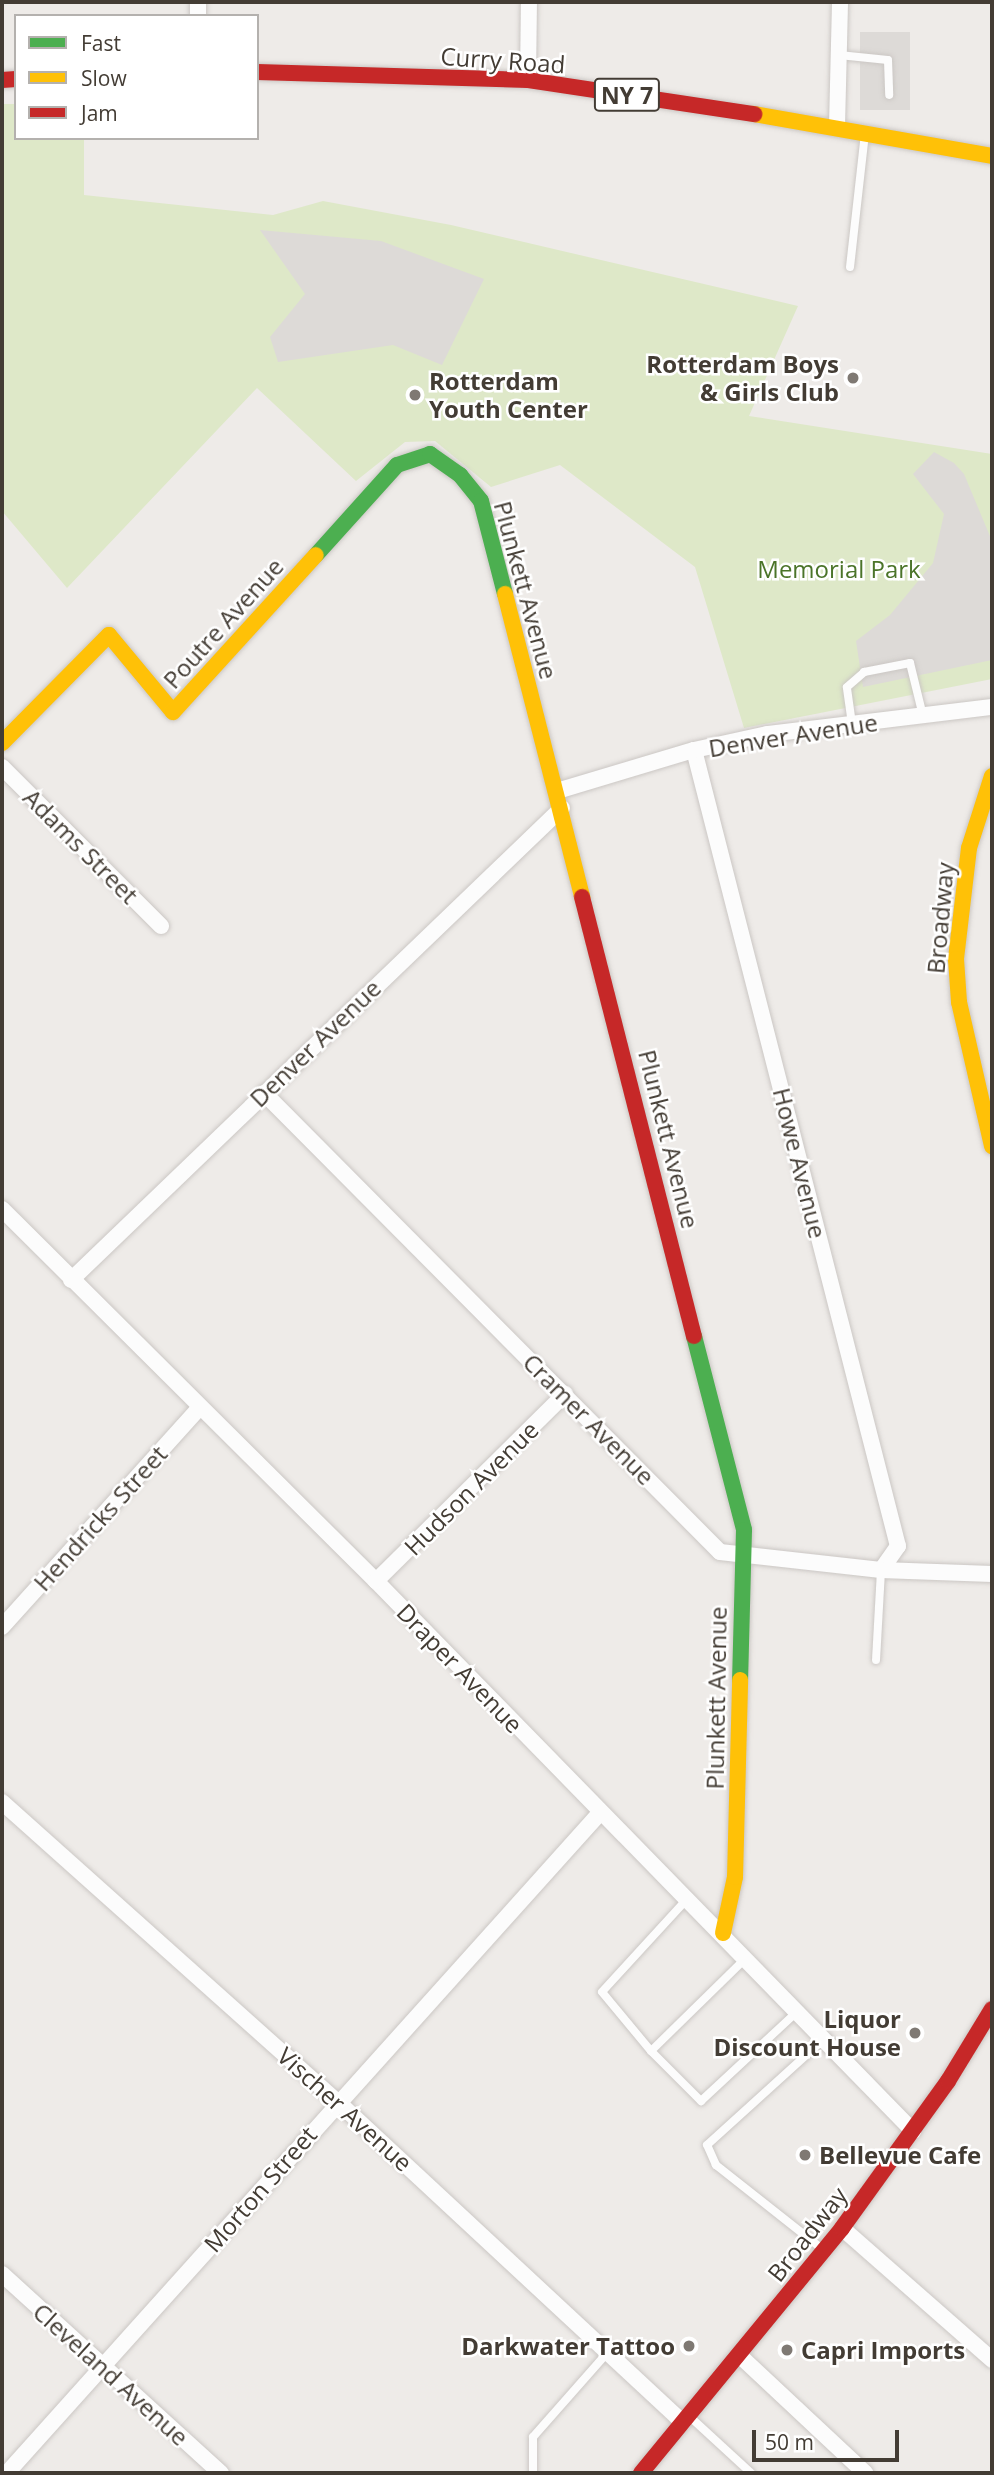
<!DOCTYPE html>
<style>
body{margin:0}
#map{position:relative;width:994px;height:2475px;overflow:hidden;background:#eeebe8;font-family:"Open Sans",sans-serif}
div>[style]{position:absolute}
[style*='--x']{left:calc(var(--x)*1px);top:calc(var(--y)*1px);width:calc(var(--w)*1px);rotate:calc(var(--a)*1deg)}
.green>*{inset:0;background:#dee8c8}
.parking>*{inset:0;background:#dddad7}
.roads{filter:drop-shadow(0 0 2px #cbc7c4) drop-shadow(0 0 2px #cbc7c4)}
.lane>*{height:8px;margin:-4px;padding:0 4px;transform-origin:4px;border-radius:4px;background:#fcfcfc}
.street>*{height:16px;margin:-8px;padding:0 8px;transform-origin:8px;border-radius:8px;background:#fcfcfc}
.fast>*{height:16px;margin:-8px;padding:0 8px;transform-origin:8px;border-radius:8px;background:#4caf50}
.slow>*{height:16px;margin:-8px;padding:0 8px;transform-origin:8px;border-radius:8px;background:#ffc107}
.jam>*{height:16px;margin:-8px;padding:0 8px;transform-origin:8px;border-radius:8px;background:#c62828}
.dots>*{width:19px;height:19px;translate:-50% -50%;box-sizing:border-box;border:4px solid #fff;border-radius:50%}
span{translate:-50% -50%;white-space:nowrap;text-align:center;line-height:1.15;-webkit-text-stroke:5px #fff;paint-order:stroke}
.shield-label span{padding:2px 5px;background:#fff;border:2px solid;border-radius:5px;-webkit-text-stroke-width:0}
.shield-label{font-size:23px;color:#433c34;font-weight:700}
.street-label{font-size:24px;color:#433c34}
.poi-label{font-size:24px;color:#433c34;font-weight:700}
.right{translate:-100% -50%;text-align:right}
.left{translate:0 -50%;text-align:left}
.park-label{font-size:24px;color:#4b7429}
.frame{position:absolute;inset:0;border:4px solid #433c34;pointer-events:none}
.legend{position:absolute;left:14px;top:14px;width:245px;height:126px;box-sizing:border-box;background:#fff;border:2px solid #b4b1ae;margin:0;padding:9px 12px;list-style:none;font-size:21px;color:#433c34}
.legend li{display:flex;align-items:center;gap:14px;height:35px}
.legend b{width:35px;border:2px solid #b4b1ae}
.scale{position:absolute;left:752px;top:2430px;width:147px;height:32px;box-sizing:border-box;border:4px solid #433c34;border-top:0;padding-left:9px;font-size:21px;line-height:24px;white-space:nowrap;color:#433c34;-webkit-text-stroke:5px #fff;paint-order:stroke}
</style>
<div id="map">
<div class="green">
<i style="clip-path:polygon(2px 104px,16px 104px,16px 138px,84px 138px,84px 195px,273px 215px,323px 201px,451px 225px,798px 306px,749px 416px,992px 454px,992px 679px,744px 728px,695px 567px,560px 465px,491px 487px,435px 441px,405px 442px,356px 481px,257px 388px,67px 588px,2px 511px)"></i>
</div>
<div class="parking">
<i style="clip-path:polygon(860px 32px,910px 32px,910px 110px,860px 110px)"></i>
<i style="clip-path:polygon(260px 230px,381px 241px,484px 279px,442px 365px,393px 345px,278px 362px,270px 337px,305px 294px)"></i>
<i style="clip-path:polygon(934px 452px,954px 463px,964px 474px,992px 541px,992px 660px,863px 687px,856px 641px,890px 615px,933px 563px,944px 514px,913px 474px)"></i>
</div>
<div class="roads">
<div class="lane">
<i style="--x:839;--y:55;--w:49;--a:5.8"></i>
<i style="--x:888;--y:60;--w:35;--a:88"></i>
<i style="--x:850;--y:267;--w:134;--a:-83.6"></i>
<i style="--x:852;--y:724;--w:37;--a:-98"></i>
<i style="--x:847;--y:687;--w:23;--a:-41"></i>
<i style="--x:864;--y:672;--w:47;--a:-11.1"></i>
<i style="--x:910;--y:663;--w:55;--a:76.2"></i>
<i style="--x:876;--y:1660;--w:90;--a:-86.8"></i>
<i style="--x:688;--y:1898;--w:127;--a:132.5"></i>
<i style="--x:602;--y:1992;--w:77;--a:50.3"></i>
<i style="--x:651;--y:2051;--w:132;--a:-44.4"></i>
<i style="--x:651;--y:2051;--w:71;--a:45"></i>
<i style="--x:701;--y:2101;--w:132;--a:-42.9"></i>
<i style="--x:821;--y:2248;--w:134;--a:-141.7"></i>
<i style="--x:716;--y:2165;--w:22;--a:-114"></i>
<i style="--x:707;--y:2145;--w:159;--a:-42.2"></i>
<i style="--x:689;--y:2416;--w:84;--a:42.6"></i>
<i style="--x:533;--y:2473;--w:36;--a:-90"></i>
<i style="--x:533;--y:2437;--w:113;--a:-48.6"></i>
</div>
<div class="street">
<i style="--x:198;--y:2;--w:14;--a:90"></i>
<i style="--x:528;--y:80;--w:78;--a:-89.3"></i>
<i style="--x:837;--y:126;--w:124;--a:-88.6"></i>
<i style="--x:694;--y:750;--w:822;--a:75.63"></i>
<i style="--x:898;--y:1546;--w:29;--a:125"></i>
<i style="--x:2;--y:767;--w:225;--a:45"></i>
<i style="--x:557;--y:791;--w:143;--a:-16.7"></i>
<i style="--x:694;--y:750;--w:76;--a:-12.2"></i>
<i style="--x:768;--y:734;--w:226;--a:-6.9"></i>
<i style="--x:264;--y:1093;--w:647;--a:45.19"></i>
<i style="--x:720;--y:1552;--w:162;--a:6.4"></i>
<i style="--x:881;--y:1570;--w:111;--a:2.1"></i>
<i style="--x:2;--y:1209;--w:528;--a:44.85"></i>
<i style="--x:376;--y:1581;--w:769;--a:45.69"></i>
<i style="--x:71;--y:1280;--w:681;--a:-43.87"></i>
<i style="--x:376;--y:1581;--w:266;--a:-44.7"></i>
<i style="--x:2;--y:1627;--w:293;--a:-48"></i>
<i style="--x:2;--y:1802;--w:449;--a:41.8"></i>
<i style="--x:337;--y:2101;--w:472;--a:42.9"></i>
<i style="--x:842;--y:2228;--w:200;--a:41.3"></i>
<i style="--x:2;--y:2274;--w:296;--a:42.3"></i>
<i style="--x:739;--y:2355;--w:173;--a:43.1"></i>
<i style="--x:7;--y:2473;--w:886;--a:-48.07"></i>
</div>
<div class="fast">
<i style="--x:316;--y:555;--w:121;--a:-48"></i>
<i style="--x:397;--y:465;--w:35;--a:-18"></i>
<i style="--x:430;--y:454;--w:37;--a:35"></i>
<i style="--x:460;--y:475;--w:33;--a:51"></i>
<i style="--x:481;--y:501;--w:96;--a:75.5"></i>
<i style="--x:694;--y:1336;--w:200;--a:75.5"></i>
<i style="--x:744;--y:1530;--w:150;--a:91.5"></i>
</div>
<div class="slow">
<i style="--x:754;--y:114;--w:242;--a:10"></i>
<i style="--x:505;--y:594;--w:313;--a:75.7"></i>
<i style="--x:2;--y:743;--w:152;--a:-45.3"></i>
<i style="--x:109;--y:635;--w:100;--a:50.3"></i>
<i style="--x:173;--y:712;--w:212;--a:-47.7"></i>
<i style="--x:992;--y:776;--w:76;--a:107.7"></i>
<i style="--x:969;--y:848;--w:112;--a:96.7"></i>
<i style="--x:956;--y:959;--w:43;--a:86"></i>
<i style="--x:959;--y:1002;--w:148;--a:77.1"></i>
<i style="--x:723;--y:1933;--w:57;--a:-77.9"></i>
<i style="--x:735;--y:1877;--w:197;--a:-88.5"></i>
</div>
<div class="jam">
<i style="--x:257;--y:72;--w:271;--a:1.7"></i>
<i style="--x:528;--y:80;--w:229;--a:8.6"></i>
<i style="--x:2;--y:80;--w:14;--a:-4"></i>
<i style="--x:582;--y:897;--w:453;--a:75.7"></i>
<i style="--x:641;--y:2473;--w:317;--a:-50.6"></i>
<i style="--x:842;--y:2228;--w:181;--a:-54.2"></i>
<i style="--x:948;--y:2081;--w:84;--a:-58.6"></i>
</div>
</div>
<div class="dots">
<i style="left:853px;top:378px;background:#7f7973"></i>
<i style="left:415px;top:395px;background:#7f7973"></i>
<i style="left:915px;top:2033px;background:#7f7973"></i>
<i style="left:805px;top:2155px;background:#7f7973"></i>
<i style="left:689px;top:2346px;background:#7f7973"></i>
<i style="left:787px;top:2350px;background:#7f7973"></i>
</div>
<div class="shield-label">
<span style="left:627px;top:95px">NY 7</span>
</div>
<div class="street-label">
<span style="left:503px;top:60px;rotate:4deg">Curry Road</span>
<span style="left:526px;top:590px;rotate:75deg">Plunkett Avenue</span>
<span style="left:223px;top:623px;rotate:-48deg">Poutre Avenue</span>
<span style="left:793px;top:735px;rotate:-9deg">Denver Avenue</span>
<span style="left:81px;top:846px;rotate:45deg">Adams Street</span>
<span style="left:940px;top:918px;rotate:-85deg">Broadway</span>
<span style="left:315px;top:1043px;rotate:-44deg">Denver Avenue</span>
<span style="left:669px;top:1139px;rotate:76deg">Plunkett Avenue</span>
<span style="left:800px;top:1163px;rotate:76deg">Howe Avenue</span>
<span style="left:589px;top:1419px;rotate:45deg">Cramer Avenue</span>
<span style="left:471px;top:1488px;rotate:-45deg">Hudson Avenue</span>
<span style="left:100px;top:1518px;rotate:-48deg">Hendricks Street</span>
<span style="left:460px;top:1668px;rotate:46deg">Draper Avenue</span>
<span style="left:716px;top:1698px;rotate:-89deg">Plunkett Avenue</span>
<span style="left:345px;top:2109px;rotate:42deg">Vischer Avenue</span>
<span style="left:260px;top:2189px;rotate:-49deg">Morton Street</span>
<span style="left:807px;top:2234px;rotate:-52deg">Broadway</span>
<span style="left:111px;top:2374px;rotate:42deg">Cleveland Avenue</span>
</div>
<div class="poi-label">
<span class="right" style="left:839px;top:378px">Rotterdam Boys<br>&amp; Girls Club</span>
<span class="left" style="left:429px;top:395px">Rotterdam<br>Youth Center</span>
<span class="right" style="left:901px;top:2033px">Liquor<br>Discount House</span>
<span class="left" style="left:819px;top:2155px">Bellevue Cafe</span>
<span class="right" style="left:675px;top:2346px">Darkwater Tattoo</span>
<span class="left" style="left:801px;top:2350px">Capri Imports</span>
</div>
<div class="park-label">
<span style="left:839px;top:569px">Memorial Park</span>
</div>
<div class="frame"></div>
<ul class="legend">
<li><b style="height:9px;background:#4caf50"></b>Fast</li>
<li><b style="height:9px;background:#ffc107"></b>Slow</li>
<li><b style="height:9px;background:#c62828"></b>Jam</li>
</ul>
<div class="scale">50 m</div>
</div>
